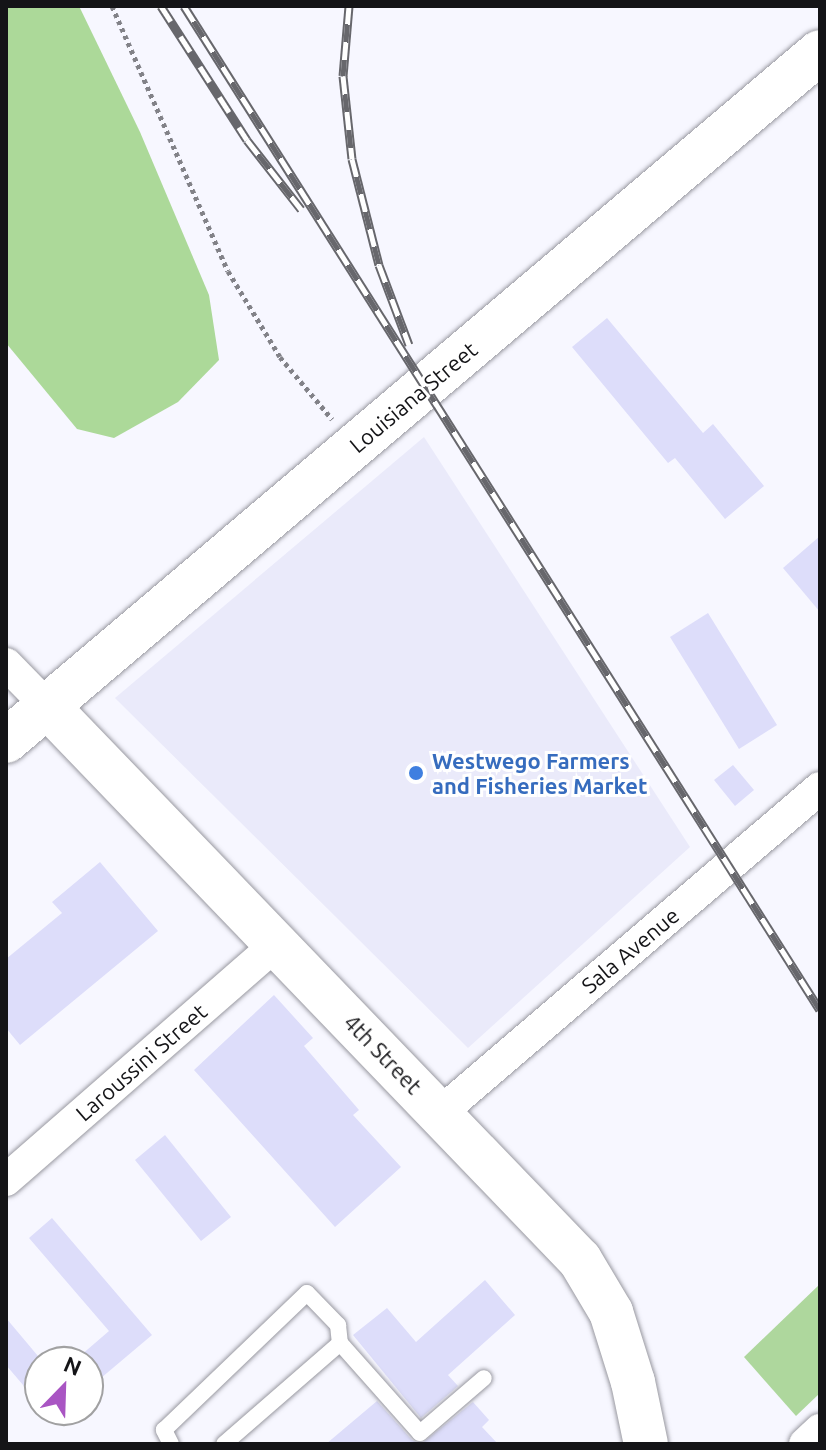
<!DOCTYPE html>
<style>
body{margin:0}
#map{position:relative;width:826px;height:1450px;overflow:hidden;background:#f7f7ff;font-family:Ubuntu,sans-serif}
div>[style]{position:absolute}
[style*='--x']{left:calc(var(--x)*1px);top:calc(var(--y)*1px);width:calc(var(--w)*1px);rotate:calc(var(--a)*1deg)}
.built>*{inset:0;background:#eaeafa}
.green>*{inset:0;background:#aed79d}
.forest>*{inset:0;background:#acd999}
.building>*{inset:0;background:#ddddfa}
.path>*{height:5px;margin-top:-2.5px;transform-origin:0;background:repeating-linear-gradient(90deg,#828288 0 4px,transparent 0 8px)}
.roads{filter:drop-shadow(0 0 2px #9999a1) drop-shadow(0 0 2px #9999a1)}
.lane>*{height:16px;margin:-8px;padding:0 8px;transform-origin:8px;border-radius:8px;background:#fff}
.street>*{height:32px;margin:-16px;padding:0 16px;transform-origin:16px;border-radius:16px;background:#fff}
.secondary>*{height:44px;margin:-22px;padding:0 22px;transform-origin:22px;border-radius:22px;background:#fff}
.rail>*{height:9px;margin-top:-4.5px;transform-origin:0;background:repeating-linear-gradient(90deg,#fff 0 18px,#67676c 0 36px);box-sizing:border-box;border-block:2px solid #67676c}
.dots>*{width:22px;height:22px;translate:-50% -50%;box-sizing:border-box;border:4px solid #fff;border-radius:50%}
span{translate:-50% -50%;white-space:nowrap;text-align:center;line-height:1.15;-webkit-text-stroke:6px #fff;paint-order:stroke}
.street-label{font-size:22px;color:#141417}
.shop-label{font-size:22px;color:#366cbe;font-weight:700}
.left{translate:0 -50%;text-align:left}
.frame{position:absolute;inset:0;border:8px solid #141417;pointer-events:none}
.north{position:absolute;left:24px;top:1346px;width:80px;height:80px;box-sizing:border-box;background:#fff;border:2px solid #a1a1a2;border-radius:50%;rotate:23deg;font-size:22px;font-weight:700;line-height:32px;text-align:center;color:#141417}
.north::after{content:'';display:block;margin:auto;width:28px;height:36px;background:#a955c3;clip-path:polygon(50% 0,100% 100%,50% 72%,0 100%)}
</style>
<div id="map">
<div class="built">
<i style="clip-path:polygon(424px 437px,690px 847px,468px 1048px,115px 698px)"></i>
</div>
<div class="green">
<i style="clip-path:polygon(820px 1284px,820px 1393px,796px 1416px,744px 1357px)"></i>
</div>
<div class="forest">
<i style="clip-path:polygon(6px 6px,79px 6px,140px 132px,209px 295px,219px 360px,178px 402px,114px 438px,77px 429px,6px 343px)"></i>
</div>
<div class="building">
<i style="clip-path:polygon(607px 318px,703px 433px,713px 424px,764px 486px,725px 519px,675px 458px,668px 463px,572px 347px)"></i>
<i style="clip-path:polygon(820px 536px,820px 612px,783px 568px)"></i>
<i style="clip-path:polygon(708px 613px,777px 725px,739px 749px,670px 637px)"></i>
<i style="clip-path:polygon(733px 765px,754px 790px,735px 806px,714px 780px)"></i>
<i style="clip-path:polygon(100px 862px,158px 931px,20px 1045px,6px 1028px,6px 959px,62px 913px,52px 902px)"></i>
<i style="clip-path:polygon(274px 995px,313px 1038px,304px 1046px,359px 1110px,353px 1115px,401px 1167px,335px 1227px,194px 1070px)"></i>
<i style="clip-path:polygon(165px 1135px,231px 1217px,201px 1241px,135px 1160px)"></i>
<i style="clip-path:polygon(52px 1218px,152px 1335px,88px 1389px,88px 1362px,73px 1362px,109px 1331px,29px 1238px)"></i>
<i style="clip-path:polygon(485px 1280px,515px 1315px,448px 1375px,458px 1386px,421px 1418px,353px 1335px,387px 1308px,416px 1342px)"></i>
<i style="clip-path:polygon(6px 1318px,43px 1362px,40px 1362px,40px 1405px,6px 1365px)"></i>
<i style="clip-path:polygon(377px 1401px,412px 1440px,421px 1444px,473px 1402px,489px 1420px,482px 1427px,498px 1444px,326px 1444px)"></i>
</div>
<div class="path">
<i style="--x:112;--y:6;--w:289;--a:66.4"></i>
<i style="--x:228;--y:271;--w:100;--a:58.8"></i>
<i style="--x:280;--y:357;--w:81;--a:50"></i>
</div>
<div class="roads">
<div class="lane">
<i style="--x:171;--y:1444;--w:16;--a:-117"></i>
<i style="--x:164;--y:1430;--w:198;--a:-43.8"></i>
<i style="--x:307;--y:1293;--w:45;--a:45.9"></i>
<i style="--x:338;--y:1325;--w:18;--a:84"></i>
<i style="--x:224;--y:1444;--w:154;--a:-41"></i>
<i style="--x:340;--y:1343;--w:120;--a:48.4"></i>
<i style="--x:420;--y:1433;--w:84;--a:-40.7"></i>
</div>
<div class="street">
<i style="--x:6;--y:664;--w:59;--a:45.7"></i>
<i style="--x:440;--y:1113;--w:500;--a:-40.54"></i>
<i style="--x:6;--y:1180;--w:359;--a:-41.1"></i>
<i style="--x:805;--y:1444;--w:21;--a:-43"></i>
</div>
<div class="secondary">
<i style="--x:47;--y:706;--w:769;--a:46.11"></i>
<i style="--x:580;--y:1260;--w:61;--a:59.2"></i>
<i style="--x:611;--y:1312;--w:73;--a:72.6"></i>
<i style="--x:633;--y:1382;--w:63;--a:78.2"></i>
<i style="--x:6;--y:741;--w:1066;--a:-40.25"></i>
</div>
</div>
<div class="rail">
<i style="--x:161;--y:6;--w:159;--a:57.3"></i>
<i style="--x:247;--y:140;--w:88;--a:52"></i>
<i style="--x:184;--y:6;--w:1188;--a:57.65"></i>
<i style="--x:349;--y:6;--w:70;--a:94.9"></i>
<i style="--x:343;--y:76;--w:83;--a:83.8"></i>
<i style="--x:352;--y:159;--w:109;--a:75.7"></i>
<i style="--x:379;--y:265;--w:85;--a:69.4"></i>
</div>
<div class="dots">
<i style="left:416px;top:773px;background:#3f7fe0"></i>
</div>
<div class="street-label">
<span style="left:413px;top:397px;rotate:-40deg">Louisiana Street</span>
<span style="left:630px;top:950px;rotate:-40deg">Sala Avenue</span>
<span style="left:383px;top:1054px;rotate:46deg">4th Street</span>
<span style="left:141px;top:1062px;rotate:-41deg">Laroussini Street</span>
</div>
<div class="shop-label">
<span class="left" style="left:432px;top:773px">Westwego Farmers<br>and Fisheries Market</span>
</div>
<div class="frame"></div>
<div class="north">N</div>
</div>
